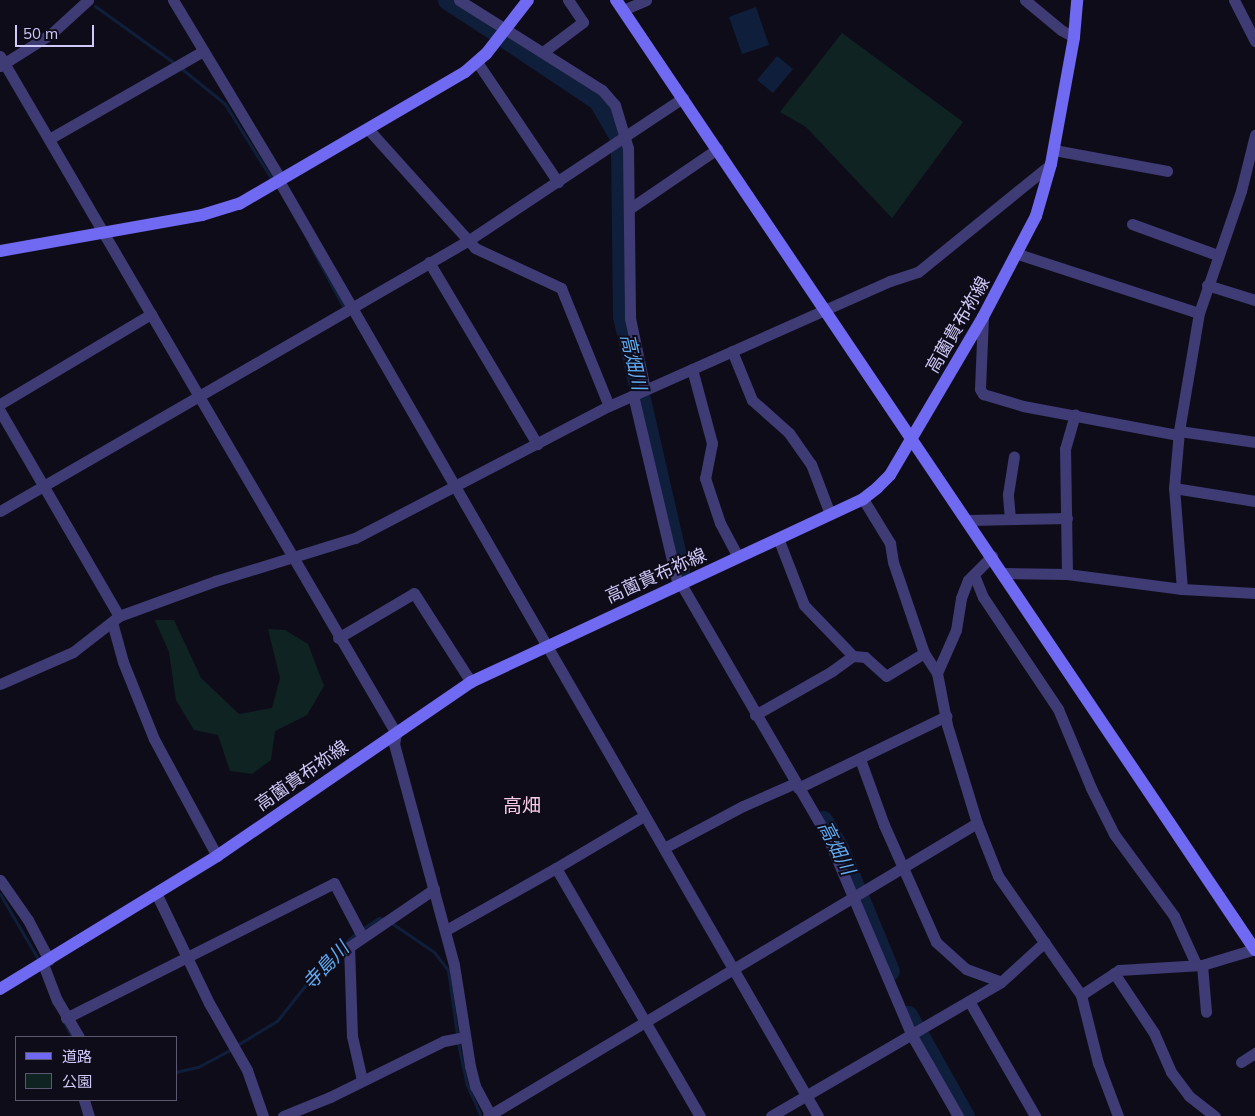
<!DOCTYPE html>
<meta charset="utf-8">
<style>
body{margin:0}
#map{position:relative;width:1255px;height:1116px;overflow:hidden;background:#0f0c1a;font-family:Mulish,"Noto Sans JP",sans-serif}
div>[style]{position:absolute}
[style*='--x']{left:calc(var(--x)*1px);top:calc(var(--y)*1px);width:calc(var(--w)*1px);rotate:calc(var(--a)*1deg)}
.green>*{inset:0;background:#102323}
.water>*{inset:0;background:#0f1f3b}
.stream>*{height:3px;margin:-1.5px;padding:0 1.5px;transform-origin:1.5px;border-radius:1.5px;background:#0f1f3b}
.river>*{height:19px;margin:-9.5px;padding:0 9.5px;transform-origin:9.5px;border-radius:9.5px;background:#0f1f3b}
.street>*{height:11px;margin:-5.5px;padding:0 5.5px;transform-origin:5.5px;border-radius:5.5px;background:#3f3b75}
.secondary>*{height:12px;margin:-6px;padding:0 6px;transform-origin:6px;border-radius:6px;background:#7069f1}
span{translate:-50% -50%;white-space:nowrap;text-align:center;line-height:1.15;-webkit-text-stroke:4px #0f0c1a;paint-order:stroke}
.street-label{font-size:18px;color:#d0cafa}
.water-label{font-size:19px;color:#61abf1;font-style:italic}
.neighbourhood-label{font-size:19px;color:#facce8}
.legend{position:absolute;left:15px;top:1036px;width:162px;height:65px;box-sizing:border-box;background:#0f0c1a;border:1px solid #5c5874;margin:0;padding:6px 9px;list-style:none;font-size:15px;color:#d0cafa}
.legend li{display:flex;align-items:center;gap:10px;height:25px}
.legend b{width:25px;border:1px solid #5c5874}
.scale{position:absolute;left:15px;top:25px;width:79px;height:22px;box-sizing:border-box;border:2px solid #d0cafa;border-top:0;padding-left:6px;font-size:15px;line-height:18px;white-space:nowrap;color:#d0cafa;-webkit-text-stroke:4px #0f0c1a;paint-order:stroke}
</style>
<div id="map">
<div class="green">
<i style="clip-path:polygon(842px 33px,963px 122px,892px 218px,806px 127px,780px 112px)"></i>
<i style="clip-path:polygon(155px 620px,174px 620px,201px 678px,239px 714px,272px 708px,280px 678px,268px 629px,285px 630px,308px 644px,324px 686px,307px 715px,275px 731px,271px 760px,252px 774px,230px 771px,218px 735px,194px 730px,176px 700px,169px 652px)"></i>
</div>
<div class="water">
<i style="clip-path:polygon(756px 7px,769px 45px,742px 54px,729px 17px)"></i>
<i style="clip-path:polygon(777px 56px,793px 69px,773px 93px,757px 80px)"></i>
</div>
<div class="stream">
<i style="--x:95;--y:6;--w:96;--a:35.7"></i>
<i style="--x:182;--y:69;--w:55;--a:39.1"></i>
<i style="--x:225;--y:104;--w:91;--a:58.1"></i>
<i style="--x:310;--y:245;--w:69;--a:61.6"></i>
<i style="--x:0;--y:894;--w:73;--a:59.6"></i>
<i style="--x:390;--y:922;--w:53;--a:34.3"></i>
<i style="--x:434;--y:952;--w:23;--a:52"></i>
<i style="--x:448;--y:970;--w:79;--a:82"></i>
<i style="--x:459;--y:1048;--w:38;--a:78"></i>
<i style="--x:467;--y:1085;--w:32;--a:66"></i>
<i style="--x:362;--y:929;--w:20;--a:-33"></i>
<i style="--x:379;--y:918;--w:5;--a:11"></i>
<i style="--x:63;--y:1020;--w:19;--a:62"></i>
<i style="--x:237;--y:1045;--w:47;--a:-31"></i>
<i style="--x:277;--y:1021;--w:68;--a:-51.6"></i>
<i style="--x:319;--y:968;--w:51;--a:-43.4"></i>
<i style="--x:176;--y:1072;--w:23;--a:-13"></i>
<i style="--x:198;--y:1067;--w:38;--a:-28"></i>
</div>
<div class="river">
<i style="--x:447;--y:0;--w:55;--a:33.1"></i>
<i style="--x:507;--y:40;--w:110;--a:33.8"></i>
<i style="--x:598;--y:101;--w:39;--a:60"></i>
<i style="--x:620;--y:151;--w:165;--a:89.3"></i>
<i style="--x:622;--y:316;--w:260;--a:77.1"></i>
<i style="--x:823;--y:820;--w:32;--a:60"></i>
<i style="--x:839;--y:848;--w:133;--a:67.5"></i>
<i style="--x:908;--y:1015;--w:116;--a:60.6"></i>
</div>
<div class="street">
<i style="--x:173;--y:0;--w:210;--a:59"></i>
<i style="--x:459;--y:0;--w:169;--a:32.2"></i>
<i style="--x:602;--y:90;--w:20;--a:49"></i>
<i style="--x:615;--y:105;--w:45;--a:73.2"></i>
<i style="--x:628;--y:148;--w:170;--a:89.3"></i>
<i style="--x:630;--y:318;--w:73;--a:78.1"></i>
<i style="--x:1025;--y:0;--w:47;--a:39.8"></i>
<i style="--x:1061;--y:30;--w:15;--a:28"></i>
<i style="--x:1234;--y:0;--w:46;--a:62.9"></i>
<i style="--x:623;--y:10;--w:25;--a:-23"></i>
<i style="--x:543;--y:52;--w:50;--a:-36.9"></i>
<i style="--x:583;--y:22;--w:27;--a:-124"></i>
<i style="--x:0;--y:56;--w:784;--a:59.68"></i>
<i style="--x:396;--y:733;--w:11;--a:100"></i>
<i style="--x:394;--y:744;--w:229;--a:74.8"></i>
<i style="--x:454;--y:965;--w:102;--a:81"></i>
<i style="--x:470;--y:1066;--w:21;--a:76"></i>
<i style="--x:475;--y:1086;--w:34;--a:62"></i>
<i style="--x:477;--y:62;--w:145;--a:56"></i>
<i style="--x:0;--y:66;--w:62;--a:-32.4"></i>
<i style="--x:52;--y:33;--w:49;--a:-42.5"></i>
<i style="--x:368;--y:129;--w:160;--a:48"></i>
<i style="--x:475;--y:248;--w:95;--a:24.9"></i>
<i style="--x:561;--y:288;--w:127;--a:67.9"></i>
<i style="--x:49;--y:139;--w:177;--a:-29.7"></i>
<i style="--x:1054;--y:150;--w:115;--a:10.5"></i>
<i style="--x:279;--y:181;--w:1079;--a:60.04"></i>
<i style="--x:629;--y:209;--w:107;--a:-34.3"></i>
<i style="--x:1132;--y:224;--w:90;--a:20"></i>
<i style="--x:1018;--y:254;--w:190;--a:18.1"></i>
<i style="--x:429;--y:262;--w:212;--a:59.3"></i>
<i style="--x:1207;--y:285;--w:50;--a:17.4"></i>
<i style="--x:983;--y:317;--w:72;--a:92.4"></i>
<i style="--x:980;--y:389;--w:6;--a:59"></i>
<i style="--x:983;--y:394;--w:42;--a:16.7"></i>
<i style="--x:1023;--y:406;--w:158;--a:10.6"></i>
<i style="--x:732;--y:351;--w:53;--a:67.8"></i>
<i style="--x:752;--y:400;--w:50;--a:41.7"></i>
<i style="--x:789;--y:433;--w:38;--a:55"></i>
<i style="--x:811;--y:464;--w:53;--a:69.2"></i>
<i style="--x:692;--y:369;--w:77;--a:74.9"></i>
<i style="--x:712;--y:443;--w:36;--a:101"></i>
<i style="--x:705;--y:478;--w:47;--a:71.6"></i>
<i style="--x:720;--y:523;--w:38;--a:62"></i>
<i style="--x:633;--y:395;--w:196;--a:76.7"></i>
<i style="--x:0;--y:404;--w:176;--a:-30.8"></i>
<i style="--x:0;--y:411;--w:237;--a:59.9"></i>
<i style="--x:1179;--y:431;--w:77;--a:8.2"></i>
<i style="--x:1174;--y:488;--w:82;--a:9.1"></i>
<i style="--x:863;--y:499;--w:52;--a:58.5"></i>
<i style="--x:890;--y:543;--w:19;--a:81"></i>
<i style="--x:893;--y:562;--w:96;--a:71.2"></i>
<i style="--x:924;--y:653;--w:24;--a:57"></i>
<i style="--x:937;--y:673;--w:53;--a:79.1"></i>
<i style="--x:947;--y:725;--w:102;--a:73"></i>
<i style="--x:977;--y:823;--w:57;--a:68.4"></i>
<i style="--x:998;--y:876;--w:145;--a:55.1"></i>
<i style="--x:1081;--y:995;--w:70;--a:76"></i>
<i style="--x:1098;--y:1063;--w:57;--a:69.3"></i>
<i style="--x:0;--y:511;--w:542;--a:-30.02"></i>
<i style="--x:469;--y:240;--w:257;--a:-33.6"></i>
<i style="--x:1010;--y:519;--w:25;--a:-95"></i>
<i style="--x:1008;--y:494;--w:38;--a:-81"></i>
<i style="--x:968;--y:520;--w:99;--a:-1.2"></i>
<i style="--x:1004;--y:573;--w:63;--a:0.9"></i>
<i style="--x:1067;--y:574;--w:116;--a:7.4"></i>
<i style="--x:1182;--y:589;--w:73;--a:3.1"></i>
<i style="--x:1067;--y:574;--w:125;--a:-90.9"></i>
<i style="--x:1065;--y:449;--w:36;--a:-74"></i>
<i style="--x:974;--y:575;--w:24;--a:68"></i>
<i style="--x:983;--y:597;--w:135;--a:56.2"></i>
<i style="--x:1058;--y:709;--w:86;--a:67.3"></i>
<i style="--x:1091;--y:788;--w:51;--a:63.4"></i>
<i style="--x:1114;--y:834;--w:102;--a:53.8"></i>
<i style="--x:1174;--y:916;--w:53;--a:65.4"></i>
<i style="--x:681;--y:584;--w:293;--a:59.9"></i>
<i style="--x:828;--y:838;--w:213;--a:67"></i>
<i style="--x:911;--y:1034;--w:95;--a:60.2"></i>
<i style="--x:1182;--y:589;--w:101;--a:-94.5"></i>
<i style="--x:1174;--y:488;--w:57;--a:-85"></i>
<i style="--x:1179;--y:431;--w:120;--a:-80.4"></i>
<i style="--x:1199;--y:313;--w:129;--a:-71"></i>
<i style="--x:1241;--y:191;--w:58;--a:-76"></i>
<i style="--x:112;--y:622;--w:41;--a:74.6"></i>
<i style="--x:123;--y:662;--w:83;--a:68.1"></i>
<i style="--x:154;--y:739;--w:133;--a:61.7"></i>
<i style="--x:338;--y:638;--w:88;--a:-30.6"></i>
<i style="--x:414;--y:593;--w:106;--a:57.4"></i>
<i style="--x:853;--y:656;--w:12;--a:5"></i>
<i style="--x:865;--y:657;--w:28;--a:42"></i>
<i style="--x:886;--y:676;--w:44;--a:-31.2"></i>
<i style="--x:937;--y:673;--w:47;--a:-66.2"></i>
<i style="--x:956;--y:630;--w:32;--a:-81"></i>
<i style="--x:961;--y:598;--w:19;--a:-69"></i>
<i style="--x:968;--y:580;--w:34;--a:-45"></i>
<i style="--x:0;--y:684;--w:80;--a:-23.7"></i>
<i style="--x:73;--y:652;--w:58;--a:-38"></i>
<i style="--x:119;--y:616;--w:102;--a:-20"></i>
<i style="--x:215;--y:581;--w:146;--a:-17.1"></i>
<i style="--x:355;--y:538;--w:286;--a:-27.5"></i>
<i style="--x:609;--y:406;--w:308;--a:-24"></i>
<i style="--x:890;--y:281;--w:29;--a:-18"></i>
<i style="--x:918;--y:272;--w:171;--a:-39.1"></i>
<i style="--x:755;--y:715;--w:89;--a:-29.7"></i>
<i style="--x:832;--y:671;--w:26;--a:-36"></i>
<i style="--x:853;--y:656;--w:71;--a:-133.9"></i>
<i style="--x:804;--y:605;--w:72;--a:-111.2"></i>
<i style="--x:860;--y:759;--w:70;--a:70"></i>
<i style="--x:884;--y:825;--w:128;--a:66"></i>
<i style="--x:936;--y:942;--w:40;--a:42"></i>
<i style="--x:966;--y:969;--w:37;--a:20"></i>
<i style="--x:798;--y:788;--w:165;--a:-25.9"></i>
<i style="--x:664;--y:848;--w:89;--a:-28"></i>
<i style="--x:743;--y:806;--w:57;--a:-23.9"></i>
<i style="--x:556;--y:868;--w:102;--a:-30.6"></i>
<i style="--x:0;--y:880;--w:49;--a:55"></i>
<i style="--x:28;--y:920;--w:45;--a:62.3"></i>
<i style="--x:156;--y:893;--w:122;--a:64.3"></i>
<i style="--x:209;--y:1003;--w:77;--a:60.4"></i>
<i style="--x:247;--y:1070;--w:49;--a:70.8"></i>
<i style="--x:446;--y:930;--w:126;--a:-29.4"></i>
<i style="--x:556;--y:868;--w:287;--a:59.9"></i>
<i style="--x:43;--y:964;--w:39;--a:69"></i>
<i style="--x:57;--y:1000;--w:43;--a:59.3"></i>
<i style="--x:1202;--y:965;--w:47;--a:85.1"></i>
<i style="--x:1114;--y:973;--w:72;--a:56.3"></i>
<i style="--x:1154;--y:1033;--w:43;--a:66.4"></i>
<i style="--x:1171;--y:1072;--w:30;--a:53"></i>
<i style="--x:1189;--y:1096;--w:33;--a:38"></i>
<i style="--x:1081;--y:995;--w:45;--a:-33.3"></i>
<i style="--x:1119;--y:970;--w:83;--a:-3.4"></i>
<i style="--x:1202;--y:965;--w:55;--a:-16.8"></i>
<i style="--x:969;--y:1001;--w:133;--a:60.1"></i>
<i style="--x:66;--y:1018;--w:300;--a:-26.7"></i>
<i style="--x:334;--y:883;--w:60;--a:62.2"></i>
<i style="--x:1241;--y:1062;--w:17;--a:-33"></i>
<i style="--x:362;--y:1080;--w:45;--a:-102.8"></i>
<i style="--x:352;--y:1036;--w:89;--a:-91.9"></i>
<i style="--x:349;--y:947;--w:103;--a:-34.3"></i>
<i style="--x:84;--y:1100;--w:17;--a:73"></i>
<i style="--x:283;--y:1116;--w:51;--a:-22"></i>
<i style="--x:330;--y:1097;--w:127;--a:-26.2"></i>
<i style="--x:444;--y:1041;--w:20;--a:-11"></i>
<i style="--x:488;--y:1116;--w:570;--a:-30.93"></i>
<i style="--x:771;--y:1116;--w:266;--a:-30.2"></i>
<i style="--x:1001;--y:982;--w:59;--a:-42.3"></i>
</div>
<div class="secondary">
<i style="--x:616;--y:0;--w:1145;--a:56.07"></i>
<i style="--x:0;--y:251;--w:205;--a:-10.1"></i>
<i style="--x:202;--y:215;--w:39;--a:-17"></i>
<i style="--x:239;--y:204;--w:262;--a:-30.3"></i>
<i style="--x:465;--y:72;--w:28;--a:-41"></i>
<i style="--x:486;--y:54;--w:68;--a:-52.1"></i>
<i style="--x:0;--y:989;--w:255;--a:-31.5"></i>
<i style="--x:217;--y:856;--w:308;--a:-34.4"></i>
<i style="--x:471;--y:682;--w:433;--a:-25"></i>
<i style="--x:863;--y:499;--w:18;--a:-38"></i>
<i style="--x:877;--y:488;--w:18;--a:-45"></i>
<i style="--x:890;--y:475;--w:183;--a:-59.5"></i>
<i style="--x:983;--y:317;--w:114;--a:-62.3"></i>
<i style="--x:1036;--y:216;--w:54;--a:-73.9"></i>
<i style="--x:1051;--y:164;--w:129;--a:-79.7"></i>
<i style="--x:1074;--y:37;--w:37;--a:-85"></i>
</div>
<div class="street-label">
<span style="left:958px;top:325px;rotate:-60deg">高薗貴布祢線</span>
<span style="left:656px;top:576px;rotate:-24deg">高薗貴布祢線</span>
<span style="left:302px;top:776px;rotate:-35deg">高薗貴布祢線</span>
</div>
<div class="water-label">
<span style="left:633px;top:362px;rotate:77deg">高畑川</span>
<span style="left:836px;top:848px;rotate:63deg">高畑川</span>
<span style="left:326px;top:966px;rotate:-47deg">寺島川</span>
</div>
<div class="neighbourhood-label">
<span style="left:522px;top:806px">高畑</span>
</div>
<ul class="legend">
<li><b style="height:6px;background:#7069f1"></b>道路</li>
<li><b style="height:14px;background:#102323"></b>公園</li>
</ul>
<div class="scale">50 m</div>
</div>
